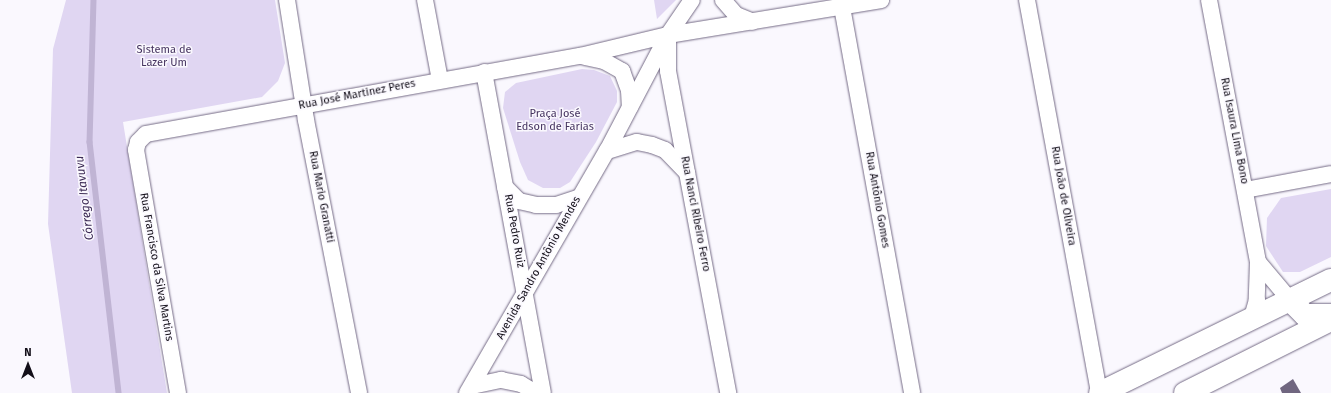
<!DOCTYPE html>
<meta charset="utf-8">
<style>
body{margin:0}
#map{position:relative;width:1331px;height:393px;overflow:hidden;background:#faf8fe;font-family:"Fira Sans",sans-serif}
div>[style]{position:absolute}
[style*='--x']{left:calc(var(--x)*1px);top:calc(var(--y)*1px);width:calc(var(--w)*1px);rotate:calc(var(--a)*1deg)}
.green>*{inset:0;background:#e0d6f2}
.stream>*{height:5.5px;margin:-2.75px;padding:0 2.75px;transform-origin:2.75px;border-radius:2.75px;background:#c0b4d4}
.building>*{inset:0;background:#706680}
.roads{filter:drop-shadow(0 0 1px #756b86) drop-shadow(0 0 1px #756b86)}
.minor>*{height:16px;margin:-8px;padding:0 8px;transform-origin:8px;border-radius:8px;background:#fff}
.secondary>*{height:22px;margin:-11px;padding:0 11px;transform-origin:11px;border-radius:11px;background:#fff}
span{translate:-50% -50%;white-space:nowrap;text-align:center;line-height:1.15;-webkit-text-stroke:3px #faf8fe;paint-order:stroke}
.park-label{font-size:11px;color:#45335f}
.street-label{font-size:11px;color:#130f19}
.water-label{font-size:12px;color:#3c2a55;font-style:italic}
.north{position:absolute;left:8px;top:345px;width:40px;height:40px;-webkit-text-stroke:3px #faf8fe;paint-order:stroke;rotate:0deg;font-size:11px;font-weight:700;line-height:16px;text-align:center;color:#130f19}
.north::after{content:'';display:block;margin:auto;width:14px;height:18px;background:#130f19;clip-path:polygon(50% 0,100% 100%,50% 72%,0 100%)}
</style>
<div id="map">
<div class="green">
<i style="clip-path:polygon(66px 0,275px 0,285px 63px,278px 81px,262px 97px,123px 122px,167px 393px,72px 393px,48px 224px,53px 49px)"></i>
<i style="clip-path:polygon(654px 0,676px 0,657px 19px)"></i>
<i style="clip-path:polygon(582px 69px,594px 70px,610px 76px,617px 91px,617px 102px,596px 142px,570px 182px,560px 188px,543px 188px,528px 180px,520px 162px,503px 108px,505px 92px,516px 83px)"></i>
<i style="clip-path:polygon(1331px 189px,1331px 257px,1300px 272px,1283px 272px,1266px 246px,1267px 218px,1281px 198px)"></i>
</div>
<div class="stream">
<i style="--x:94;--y:0;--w:142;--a:91.6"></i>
<i style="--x:90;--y:142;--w:253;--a:83.4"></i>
</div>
<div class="building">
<i style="clip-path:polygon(1293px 379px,1301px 393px,1282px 393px,1280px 388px)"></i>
</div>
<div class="roads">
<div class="minor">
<i style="--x:287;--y:0;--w:121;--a:81"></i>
<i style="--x:306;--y:120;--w:278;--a:79"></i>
<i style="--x:425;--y:0;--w:81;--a:79.4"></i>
<i style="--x:723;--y:0;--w:20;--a:49"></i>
<i style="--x:736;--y:15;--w:18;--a:22"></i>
<i style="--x:1027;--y:0;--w:400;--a:79.6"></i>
<i style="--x:1209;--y:0;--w:267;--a:79.4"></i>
<i style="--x:1258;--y:262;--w:38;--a:92"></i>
<i style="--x:1257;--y:300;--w:18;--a:106"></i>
<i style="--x:842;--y:7;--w:392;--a:79.7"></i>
<i style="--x:668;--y:41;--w:30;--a:90"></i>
<i style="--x:668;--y:71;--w:328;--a:79.4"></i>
<i style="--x:585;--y:57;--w:19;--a:12"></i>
<i style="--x:604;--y:61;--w:21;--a:29"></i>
<i style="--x:622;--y:71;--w:20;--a:70"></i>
<i style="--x:629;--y:90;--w:17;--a:87"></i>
<i style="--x:484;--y:72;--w:326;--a:79.6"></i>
<i style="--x:607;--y:151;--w:31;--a:-17"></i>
<i style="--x:637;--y:142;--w:15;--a:11"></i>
<i style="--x:652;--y:145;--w:14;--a:21"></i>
<i style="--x:665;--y:150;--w:32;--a:46"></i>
<i style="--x:505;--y:187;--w:20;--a:45"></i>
<i style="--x:519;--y:201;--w:17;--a:13"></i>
<i style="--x:536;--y:205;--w:20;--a:0"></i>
<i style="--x:556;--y:205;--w:23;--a:-18"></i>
<i style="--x:1245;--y:190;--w:87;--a:-10.5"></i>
<i style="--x:1258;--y:262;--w:50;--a:49.9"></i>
<i style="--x:472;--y:386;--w:30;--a:-12"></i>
<i style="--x:501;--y:380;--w:20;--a:11"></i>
<i style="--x:521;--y:384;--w:17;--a:31"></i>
<i style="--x:178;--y:393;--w:247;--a:-99.8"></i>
<i style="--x:136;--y:150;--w:8;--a:-76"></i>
<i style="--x:138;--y:142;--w:11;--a:-45"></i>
<i style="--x:146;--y:134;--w:441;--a:-10.2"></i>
<i style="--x:580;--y:56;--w:90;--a:-13.4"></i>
<i style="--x:668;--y:35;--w:216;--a:-9.3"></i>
<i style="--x:467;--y:393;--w:280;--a:-60"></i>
<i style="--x:607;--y:151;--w:131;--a:-62.3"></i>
<i style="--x:668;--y:35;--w:42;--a:-55.6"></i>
</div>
<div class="secondary">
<i style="--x:1290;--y:300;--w:21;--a:45"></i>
<i style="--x:1305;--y:315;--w:26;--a:0"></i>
<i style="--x:1100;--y:393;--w:257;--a:-26.1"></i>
<i style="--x:1185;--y:393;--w:163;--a:-26.6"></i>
</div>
</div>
<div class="park-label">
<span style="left:164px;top:57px">Sistema de<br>Lazer Um</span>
<span style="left:555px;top:121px">Praça José<br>Edson de Farias</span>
</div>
<div class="street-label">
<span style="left:357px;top:95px;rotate:-11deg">Rua José Martinez Peres</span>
<span style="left:1234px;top:131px;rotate:79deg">Rua Isaura Lima Bono</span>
<span style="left:1063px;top:196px;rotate:80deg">Rua João de Oliveira</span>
<span style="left:321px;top:197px;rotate:79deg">Rua Mario Granatti</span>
<span style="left:877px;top:200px;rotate:80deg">Rua Antônio Gomes</span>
<span style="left:695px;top:214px;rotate:79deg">Rua Nanci Ribeiro Ferro</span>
<span style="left:514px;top:231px;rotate:80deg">Rua Pedro Ruiz</span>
<span style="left:156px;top:267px;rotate:80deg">Rua Francisco da Silva Martins</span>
<span style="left:539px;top:268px;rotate:-61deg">Avenida Sandro Antônio Mendes</span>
</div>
<div class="water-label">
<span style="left:85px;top:198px;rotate:-97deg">Córrego Itavuvu</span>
</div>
<div class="north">N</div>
</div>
